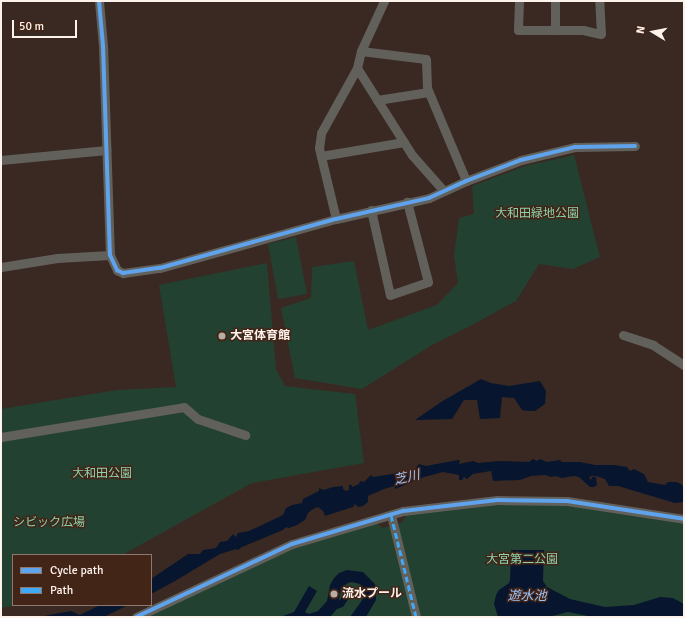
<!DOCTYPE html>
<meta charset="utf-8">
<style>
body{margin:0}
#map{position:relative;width:685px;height:618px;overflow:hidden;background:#392922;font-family:Signika,"Noto Sans JP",sans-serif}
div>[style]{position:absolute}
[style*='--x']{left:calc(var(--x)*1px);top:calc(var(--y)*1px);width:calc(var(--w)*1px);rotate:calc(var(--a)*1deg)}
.green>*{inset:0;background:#234131}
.water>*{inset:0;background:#07162e}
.minor>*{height:9px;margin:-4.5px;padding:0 4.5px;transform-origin:4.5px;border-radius:4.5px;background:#62605b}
.quiet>*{height:3px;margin-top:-1.5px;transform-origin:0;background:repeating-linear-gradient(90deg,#3fa9f5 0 6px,transparent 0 9px)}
.cycleway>*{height:4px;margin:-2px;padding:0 2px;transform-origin:2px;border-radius:2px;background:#60a3ed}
.dots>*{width:11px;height:11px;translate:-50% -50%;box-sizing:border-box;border:2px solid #432518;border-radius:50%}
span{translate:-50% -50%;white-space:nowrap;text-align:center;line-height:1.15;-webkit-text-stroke:3px #432518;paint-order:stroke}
.park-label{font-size:12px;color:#8ad3ad}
.poi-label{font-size:12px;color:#fef2ec;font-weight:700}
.left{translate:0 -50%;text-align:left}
.water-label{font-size:13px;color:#9ac2fa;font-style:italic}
.frame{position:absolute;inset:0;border:2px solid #fef2ec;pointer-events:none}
.legend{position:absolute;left:12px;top:554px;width:140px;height:52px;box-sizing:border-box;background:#432518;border:1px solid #8e776d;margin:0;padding:5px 7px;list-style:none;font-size:12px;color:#fef2ec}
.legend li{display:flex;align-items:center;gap:8px;height:20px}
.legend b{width:20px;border:1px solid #8e776d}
.north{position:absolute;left:633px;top:12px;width:40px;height:40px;-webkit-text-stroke:3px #432518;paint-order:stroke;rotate:280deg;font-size:11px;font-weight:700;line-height:16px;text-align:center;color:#fef2ec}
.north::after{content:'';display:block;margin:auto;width:14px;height:18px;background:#fef2ec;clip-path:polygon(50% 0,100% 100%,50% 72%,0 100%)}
.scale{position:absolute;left:12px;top:20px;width:65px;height:18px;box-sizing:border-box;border:2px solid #fef2ec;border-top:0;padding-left:5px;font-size:12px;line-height:14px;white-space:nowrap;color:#fef2ec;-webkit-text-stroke:3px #432518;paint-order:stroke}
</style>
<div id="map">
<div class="green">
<i style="clip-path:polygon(574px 155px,600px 257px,573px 269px,539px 264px,516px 301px,472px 325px,432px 345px,362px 389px,295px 378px,281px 308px,311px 298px,312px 267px,354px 261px,368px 330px,437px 305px,458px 283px,454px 256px,459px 218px,474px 214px,472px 186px,525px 166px)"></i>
<i style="clip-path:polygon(296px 237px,307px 294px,278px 299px,268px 244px)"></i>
<i style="clip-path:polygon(267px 263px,276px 369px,285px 386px,355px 394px,364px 463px,252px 483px,122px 555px,13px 555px,13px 605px,20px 605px,1px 608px,1px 409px,117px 390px,176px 387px,159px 285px)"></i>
<i style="clip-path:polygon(503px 501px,563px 504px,684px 523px,684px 617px,146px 617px,294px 547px,376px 523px,383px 528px,401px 523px,408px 514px)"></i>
</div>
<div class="water">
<i style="clip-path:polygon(481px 379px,491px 383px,509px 386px,540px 381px,546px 391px,545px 404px,535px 411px,529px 411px,522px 410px,514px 398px,502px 397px,500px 418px,480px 419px,477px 400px,464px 400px,452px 419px,415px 420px,441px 402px)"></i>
<i style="clip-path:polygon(533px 459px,537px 461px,540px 459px,547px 462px,560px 460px,562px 462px,580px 462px,595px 465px,614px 465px,627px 467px,630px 471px,634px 469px,644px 474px,648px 482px,665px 485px,668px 482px,676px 482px,681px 484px,684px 487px,684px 502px,675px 503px,618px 486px,609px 486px,605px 479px,596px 476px,591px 476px,589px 478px,591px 480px,592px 477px,596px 477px,597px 485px,594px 487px,590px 487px,579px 477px,574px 476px,562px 478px,555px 476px,551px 477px,545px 475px,531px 476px,520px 480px,493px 481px,491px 471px,473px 474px,467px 479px,464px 477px,462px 480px,459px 480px,459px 475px,443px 472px,424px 477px,395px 489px,395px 486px,384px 489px,368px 496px,368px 502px,363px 506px,358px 507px,355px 504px,353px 507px,325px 516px,323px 511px,318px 507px,313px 509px,308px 513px,305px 520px,297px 525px,289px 528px,286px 527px,283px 530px,242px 547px,238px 550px,236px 549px,220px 554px,175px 581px,151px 594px,151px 579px,188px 554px,200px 554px,203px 550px,216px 548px,220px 542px,227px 541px,233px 534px,236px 537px,238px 533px,249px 531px,283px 515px,286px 508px,292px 505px,302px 503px,303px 499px,319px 491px,319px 488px,324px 490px,333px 487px,343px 486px,343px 489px,346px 491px,349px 490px,349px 485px,352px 485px,352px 487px,359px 484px,360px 481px,364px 482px,371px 475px,373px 477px,393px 474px,399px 471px,399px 474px,404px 475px,410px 470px,413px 471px,419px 464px,426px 466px,458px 460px,460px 460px,459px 464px,473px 461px,478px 463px,499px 461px,529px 462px)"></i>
<i style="clip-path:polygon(511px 550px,544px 550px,543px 581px,547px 587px,570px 599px,605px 607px,634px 605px,660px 597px,673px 598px,684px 604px,684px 617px,593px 617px,568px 612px,548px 617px,498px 617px,494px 604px,496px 595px,499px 590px,509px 583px,510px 580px)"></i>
<i style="clip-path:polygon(347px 570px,363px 572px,375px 584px,376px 600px,366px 617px,350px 617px,365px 596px,365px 592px,360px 584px,352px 582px,348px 583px,341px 588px,339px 601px,344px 595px,349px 598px,343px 607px,337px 609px,330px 617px,280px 617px,294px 612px,309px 586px,317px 591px,305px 612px,309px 614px,318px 611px,327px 601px,330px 585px,334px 578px,339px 573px)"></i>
<i style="clip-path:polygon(100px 605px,128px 605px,104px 617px,38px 617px,71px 611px,80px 615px)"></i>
</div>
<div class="minor">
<i style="--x:99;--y:1;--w:45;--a:84.9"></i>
<i style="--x:103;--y:46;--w:209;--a:88.1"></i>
<i style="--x:110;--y:255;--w:17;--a:65"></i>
<i style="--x:117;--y:270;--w:7;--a:27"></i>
<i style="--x:123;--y:273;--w:37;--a:-8"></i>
<i style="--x:160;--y:268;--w:183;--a:-15.6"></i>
<i style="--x:336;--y:219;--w:95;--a:-12.7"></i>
<i style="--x:429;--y:198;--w:41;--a:-24.7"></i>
<i style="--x:466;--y:181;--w:59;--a:-20.9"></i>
<i style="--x:521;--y:160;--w:56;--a:-13.5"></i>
<i style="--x:575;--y:147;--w:60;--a:-1"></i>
<i style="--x:519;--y:1;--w:29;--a:92"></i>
<i style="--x:518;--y:30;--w:65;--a:0"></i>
<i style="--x:583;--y:30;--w:18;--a:13"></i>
<i style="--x:601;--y:34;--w:33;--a:-93"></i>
<i style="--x:555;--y:30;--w:29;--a:-90"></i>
<i style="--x:361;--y:51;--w:65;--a:7"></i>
<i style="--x:426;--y:59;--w:29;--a:88"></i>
<i style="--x:427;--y:88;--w:101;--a:67.2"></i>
<i style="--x:357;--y:68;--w:103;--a:57.7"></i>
<i style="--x:412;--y:155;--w:48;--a:48.4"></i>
<i style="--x:377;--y:100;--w:52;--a:-8.9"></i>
<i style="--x:321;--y:156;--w:84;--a:-9.6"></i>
<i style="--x:1;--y:160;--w:106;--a:-5.4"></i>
<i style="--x:371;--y:210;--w:87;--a:77.4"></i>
<i style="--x:390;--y:295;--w:40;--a:-18.9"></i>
<i style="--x:428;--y:282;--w:83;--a:-104.7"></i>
<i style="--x:336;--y:219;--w:73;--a:-103.5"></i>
<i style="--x:319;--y:148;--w:15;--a:-82"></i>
<i style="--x:321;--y:133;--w:74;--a:-61"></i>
<i style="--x:357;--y:68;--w:17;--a:-77"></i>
<i style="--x:361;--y:51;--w:55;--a:-65.3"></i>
<i style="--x:1;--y:267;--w:57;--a:-9.1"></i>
<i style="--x:57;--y:258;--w:53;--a:-3.2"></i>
<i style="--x:623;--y:335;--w:32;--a:18"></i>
<i style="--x:653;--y:345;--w:37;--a:33"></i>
<i style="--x:1;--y:437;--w:185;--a:-9.3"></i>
<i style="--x:184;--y:407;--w:18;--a:41"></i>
<i style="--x:198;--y:419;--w:50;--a:18.8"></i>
<i style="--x:391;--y:515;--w:105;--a:76.2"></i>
<i style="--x:136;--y:617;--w:172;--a:-25.1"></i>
<i style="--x:292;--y:544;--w:116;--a:-16.6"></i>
<i style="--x:403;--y:511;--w:95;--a:-6.7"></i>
<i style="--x:497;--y:500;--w:70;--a:0.8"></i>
<i style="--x:567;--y:501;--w:118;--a:8.7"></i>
</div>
<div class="quiet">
<i style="--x:391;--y:515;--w:105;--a:76.2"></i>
</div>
<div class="cycleway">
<i style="--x:99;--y:1;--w:45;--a:84.9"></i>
<i style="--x:103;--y:46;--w:209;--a:88.1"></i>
<i style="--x:110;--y:255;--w:17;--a:65"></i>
<i style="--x:117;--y:270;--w:7;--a:27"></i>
<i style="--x:123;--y:273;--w:37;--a:-8"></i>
<i style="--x:160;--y:268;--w:183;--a:-15.6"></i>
<i style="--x:336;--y:219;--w:95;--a:-12.7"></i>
<i style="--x:429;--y:198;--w:41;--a:-24.7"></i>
<i style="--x:466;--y:181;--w:59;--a:-20.9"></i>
<i style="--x:521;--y:160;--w:56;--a:-13.5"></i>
<i style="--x:575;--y:147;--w:60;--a:-1"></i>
<i style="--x:136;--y:617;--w:172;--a:-25.1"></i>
<i style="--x:292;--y:544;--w:116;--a:-16.6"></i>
<i style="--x:403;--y:511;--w:95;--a:-6.7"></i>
<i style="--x:497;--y:500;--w:70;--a:0.8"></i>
<i style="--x:567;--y:501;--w:118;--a:8.7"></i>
</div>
<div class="dots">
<i style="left:222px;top:336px;background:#b9aca5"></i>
<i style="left:334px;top:594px;background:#b9aca5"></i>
</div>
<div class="park-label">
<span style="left:537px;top:214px">大和田緑地公園</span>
<span style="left:102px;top:474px">大和田公園</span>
<span style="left:49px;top:523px">シビック広場</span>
<span style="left:522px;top:560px">大宮第二公園</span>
</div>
<div class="poi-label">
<span class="left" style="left:230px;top:336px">大宮体育館</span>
<span class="left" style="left:342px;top:594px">流水プール</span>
</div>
<div class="water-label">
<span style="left:407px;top:478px;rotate:-13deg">芝川</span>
<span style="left:527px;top:596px">遊水池</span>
</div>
<div class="frame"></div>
<ul class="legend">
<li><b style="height:5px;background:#60a3ed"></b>Cycle path</li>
<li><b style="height:5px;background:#3fa9f5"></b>Path</li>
</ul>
<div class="north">N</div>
<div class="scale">50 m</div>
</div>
